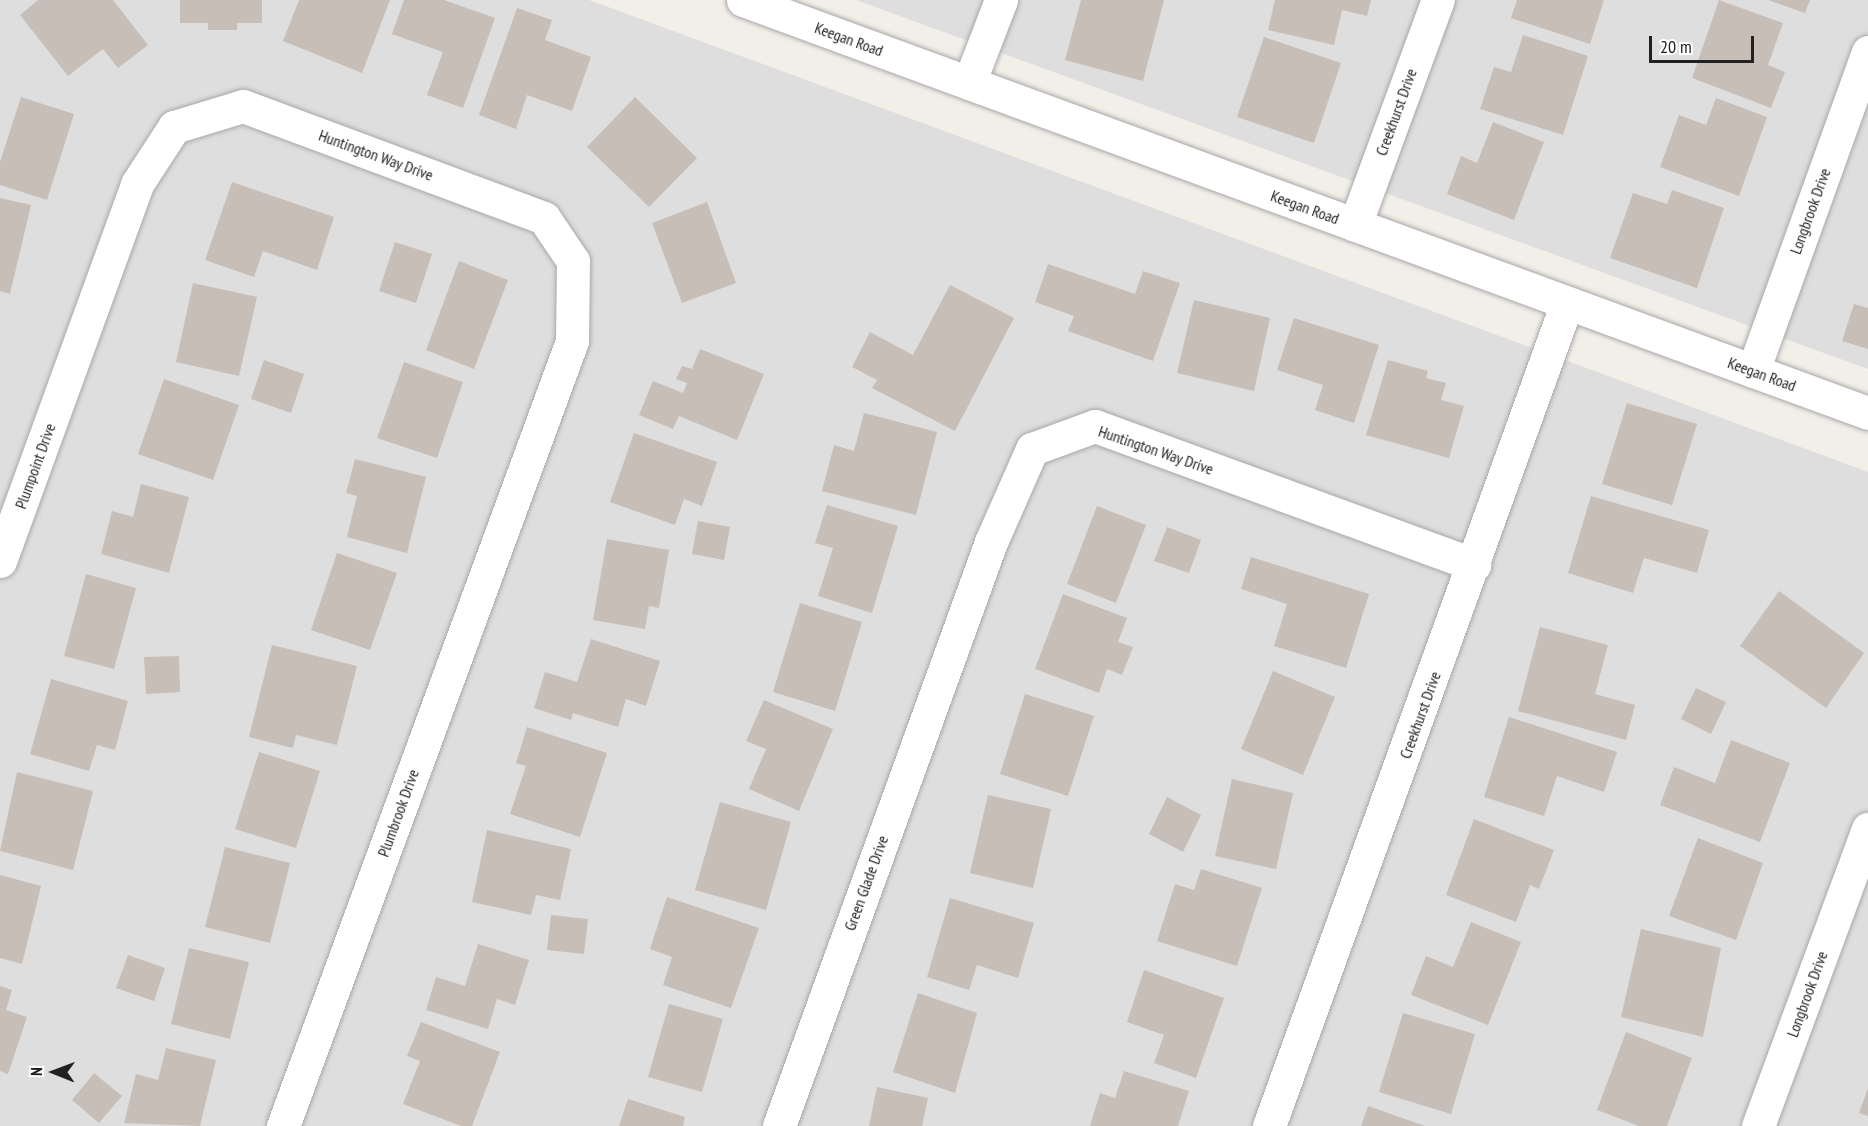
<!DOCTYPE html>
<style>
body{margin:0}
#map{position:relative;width:1868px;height:1126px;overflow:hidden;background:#f2eee8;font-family:"PT Sans Narrow",sans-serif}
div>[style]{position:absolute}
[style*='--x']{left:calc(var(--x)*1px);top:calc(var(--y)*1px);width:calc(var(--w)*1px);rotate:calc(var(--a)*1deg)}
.residential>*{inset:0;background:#dfdede}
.building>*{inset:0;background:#c7beb7}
.roads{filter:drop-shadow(0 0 2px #a8a8a8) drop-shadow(0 0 2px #a8a8a8)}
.minor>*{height:33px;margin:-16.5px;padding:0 16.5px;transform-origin:16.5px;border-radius:16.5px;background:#fff}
span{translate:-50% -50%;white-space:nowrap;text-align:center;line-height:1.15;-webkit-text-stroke:6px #fff;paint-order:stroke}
.street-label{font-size:16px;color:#212121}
.north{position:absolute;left:24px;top:1042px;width:60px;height:60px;-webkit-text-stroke:4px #fff;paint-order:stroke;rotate:271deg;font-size:16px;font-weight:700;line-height:24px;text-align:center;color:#212121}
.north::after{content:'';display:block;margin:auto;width:21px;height:27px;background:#212121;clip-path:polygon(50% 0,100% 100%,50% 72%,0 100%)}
.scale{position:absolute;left:1649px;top:36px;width:105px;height:27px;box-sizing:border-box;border:3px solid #212121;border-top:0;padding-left:8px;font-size:18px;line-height:21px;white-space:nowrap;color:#212121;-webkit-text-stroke:4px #fff;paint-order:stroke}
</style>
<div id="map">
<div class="residential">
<i style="clip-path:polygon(0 0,589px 0,1868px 472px,1868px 1126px,0 1126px)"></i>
<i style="clip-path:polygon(856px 0,1868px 0,1868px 369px)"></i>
</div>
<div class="building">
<i style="clip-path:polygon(38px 0,113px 0,148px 45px,118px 68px,103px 49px,68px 76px,20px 15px)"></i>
<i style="clip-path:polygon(180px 0,262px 0,262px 23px,237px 23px,237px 30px,208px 30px,208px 23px,180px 23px)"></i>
<i style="clip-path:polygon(299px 0,390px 0,362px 73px,283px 41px)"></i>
<i style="clip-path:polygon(404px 0,444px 0,495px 18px,463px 108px,427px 95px,443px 52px,392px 34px)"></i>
<i style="clip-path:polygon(1081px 0,1164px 0,1143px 81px,1065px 60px)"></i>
<i style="clip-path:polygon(1275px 0,1371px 0,1367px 16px,1342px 10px,1334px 45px,1268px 30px)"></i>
<i style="clip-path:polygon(1517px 0,1604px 0,1590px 44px,1511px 18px)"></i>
<i style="clip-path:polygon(1719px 0,1783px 23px,1768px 65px,1785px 72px,1771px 108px,1692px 78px)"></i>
<i style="clip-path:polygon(1768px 0,1810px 0,1805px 13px)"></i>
<i style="clip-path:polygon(517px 8px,552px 20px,545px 40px,591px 57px,572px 111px,527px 95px,516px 129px,479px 115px)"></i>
<i style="clip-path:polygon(1523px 35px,1588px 56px,1563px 135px,1480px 109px,1494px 67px,1511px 72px)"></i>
<i style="clip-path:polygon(1264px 37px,1341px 63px,1314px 143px,1237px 117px)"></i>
<i style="clip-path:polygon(21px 97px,74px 114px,47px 200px,0 185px,0 162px)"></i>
<i style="clip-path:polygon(635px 97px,697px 158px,649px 207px,587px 147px)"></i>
<i style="clip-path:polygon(1716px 98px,1767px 117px,1739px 196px,1660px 167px,1679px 115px,1706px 125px)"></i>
<i style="clip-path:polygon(1493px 122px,1544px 142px,1514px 220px,1447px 194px,1461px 156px,1477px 163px)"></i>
<i style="clip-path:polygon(232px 182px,334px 217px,317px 270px,263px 251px,254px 277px,205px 260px)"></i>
<i style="clip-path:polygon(1672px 190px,1724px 208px,1697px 288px,1610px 258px,1633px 193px,1667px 204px)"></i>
<i style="clip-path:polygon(0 198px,31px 205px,10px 294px,0 291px)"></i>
<i style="clip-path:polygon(707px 202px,736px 283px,682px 303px,652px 223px)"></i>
<i style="clip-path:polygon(395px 242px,432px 254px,416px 303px,379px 291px)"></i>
<i style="clip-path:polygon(459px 261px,508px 280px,474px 369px,426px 350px)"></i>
<i style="clip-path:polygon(1048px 264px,1135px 294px,1143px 271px,1180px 283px,1153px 361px,1068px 331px,1074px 316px,1035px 302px)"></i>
<i style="clip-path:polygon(193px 283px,257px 297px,239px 376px,176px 362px)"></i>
<i style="clip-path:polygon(950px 285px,1014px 318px,955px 431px,872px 388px,877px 380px,852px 367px,870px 332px,913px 355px)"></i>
<i style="clip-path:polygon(1194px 300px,1270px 318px,1254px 391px,1177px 373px)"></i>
<i style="clip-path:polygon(1854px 304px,1868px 308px,1868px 349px,1842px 341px)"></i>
<i style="clip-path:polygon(1294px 318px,1379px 345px,1354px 423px,1315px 410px,1323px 385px,1277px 370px)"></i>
<i style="clip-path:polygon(700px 349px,764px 374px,737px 440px,679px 416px,673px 429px,639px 415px,653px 381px,683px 393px,687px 383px,676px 379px,682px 366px,692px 369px)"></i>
<i style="clip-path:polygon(264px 360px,304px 374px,291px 413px,251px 399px)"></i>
<i style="clip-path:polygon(1388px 360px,1428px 371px,1426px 378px,1446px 383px,1441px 400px,1464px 406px,1449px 458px,1366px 435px)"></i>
<i style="clip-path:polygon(404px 362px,463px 382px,437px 458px,377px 438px)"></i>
<i style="clip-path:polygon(164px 379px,239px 405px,213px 480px,138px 454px)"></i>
<i style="clip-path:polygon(1627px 403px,1697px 424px,1672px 505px,1602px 484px)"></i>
<i style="clip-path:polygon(864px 413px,937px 432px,916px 515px,822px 491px,834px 445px,854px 451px)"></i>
<i style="clip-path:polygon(634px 433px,717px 462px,702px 506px,684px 499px,675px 525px,610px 502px)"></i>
<i style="clip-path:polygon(355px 459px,426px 477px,407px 553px,347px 537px,357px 496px,346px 493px)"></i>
<i style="clip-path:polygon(141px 484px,189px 497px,169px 573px,101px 554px,112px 511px,133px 517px)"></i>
<i style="clip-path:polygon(1591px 496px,1709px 530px,1697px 573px,1644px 558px,1633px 593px,1568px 573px)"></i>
<i style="clip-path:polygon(827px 505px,898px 526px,872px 613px,818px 596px,833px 548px,815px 543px)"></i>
<i style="clip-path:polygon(1097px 506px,1146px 525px,1116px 603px,1067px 584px)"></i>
<i style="clip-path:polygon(698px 521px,730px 527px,724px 560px,692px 554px)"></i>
<i style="clip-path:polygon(1167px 527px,1201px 540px,1189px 573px,1154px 561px)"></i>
<i style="clip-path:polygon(607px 539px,669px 550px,659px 608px,649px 606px,645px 629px,593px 620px)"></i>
<i style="clip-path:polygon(337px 553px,397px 573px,370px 650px,311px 630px)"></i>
<i style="clip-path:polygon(1251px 557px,1369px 594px,1346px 668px,1274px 646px,1287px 604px,1241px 589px)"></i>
<i style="clip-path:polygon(86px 574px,136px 588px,114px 669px,64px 656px)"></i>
<i style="clip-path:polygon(1779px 591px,1864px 653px,1826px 708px,1740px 646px)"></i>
<i style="clip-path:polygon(1063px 594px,1127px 618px,1118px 642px,1133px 647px,1122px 675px,1107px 669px,1099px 693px,1035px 669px)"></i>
<i style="clip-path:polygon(800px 603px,862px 622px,835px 711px,773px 692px)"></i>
<i style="clip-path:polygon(1540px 627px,1608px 645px,1595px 694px,1635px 705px,1626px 740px,1518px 711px)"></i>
<i style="clip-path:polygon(591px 639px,660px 661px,646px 706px,626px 699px,618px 727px,573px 713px,571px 720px,534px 708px,545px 672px,577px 682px)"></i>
<i style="clip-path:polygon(272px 645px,357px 666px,337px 745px,296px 735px,293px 748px,249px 737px)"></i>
<i style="clip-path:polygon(179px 656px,180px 692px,146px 694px,144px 657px)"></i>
<i style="clip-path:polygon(1273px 671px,1335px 697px,1303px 775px,1241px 749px)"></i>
<i style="clip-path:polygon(51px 679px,128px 701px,115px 750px,97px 745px,89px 771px,30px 754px)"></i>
<i style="clip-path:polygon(1696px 688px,1726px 702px,1711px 734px,1681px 719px)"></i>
<i style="clip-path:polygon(1025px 694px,1094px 716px,1068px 796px,1000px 774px)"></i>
<i style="clip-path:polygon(764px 700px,833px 729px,799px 811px,749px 789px,766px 749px,746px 741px)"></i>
<i style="clip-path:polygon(1509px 717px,1617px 752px,1604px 792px,1557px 776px,1544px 816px,1484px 797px)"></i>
<i style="clip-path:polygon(527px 727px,607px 753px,580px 837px,510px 814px,526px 766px,516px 763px)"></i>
<i style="clip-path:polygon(1731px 740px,1790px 763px,1760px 842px,1660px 805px,1674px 767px,1715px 783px)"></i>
<i style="clip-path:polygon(259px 752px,320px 771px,296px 848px,235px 829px)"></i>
<i style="clip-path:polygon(17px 772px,93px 791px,73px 870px,0 851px)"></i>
<i style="clip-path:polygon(1232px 779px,1293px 793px,1276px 869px,1215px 856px)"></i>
<i style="clip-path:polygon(988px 795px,1051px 809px,1033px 888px,970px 873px)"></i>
<i style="clip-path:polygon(1167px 797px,1201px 815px,1183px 852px,1149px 834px)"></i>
<i style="clip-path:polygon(720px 802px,791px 822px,766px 910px,695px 890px)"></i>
<i style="clip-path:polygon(1474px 819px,1554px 850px,1539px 889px,1530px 885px,1516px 922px,1446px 895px)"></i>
<i style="clip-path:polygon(487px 830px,571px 849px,560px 900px,536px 895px,531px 915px,472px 902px)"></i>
<i style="clip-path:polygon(1698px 838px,1763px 863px,1736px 940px,1669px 916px)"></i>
<i style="clip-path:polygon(225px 847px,290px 863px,270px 943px,205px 927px)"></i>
<i style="clip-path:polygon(1201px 869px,1262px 888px,1237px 966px,1157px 941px,1175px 884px,1194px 890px)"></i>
<i style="clip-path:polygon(0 875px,41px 886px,22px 964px,0 958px)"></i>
<i style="clip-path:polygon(667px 897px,759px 928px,731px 1008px,663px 985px,672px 957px,650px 949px)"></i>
<i style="clip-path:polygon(950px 898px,1034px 923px,1018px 978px,977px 965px,969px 990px,927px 977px)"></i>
<i style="clip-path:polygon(551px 915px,588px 919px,584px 954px,547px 950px)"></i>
<i style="clip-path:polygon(1471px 922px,1521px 942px,1488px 1025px,1411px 995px,1426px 956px,1453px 967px)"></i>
<i style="clip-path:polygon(1641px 929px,1721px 948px,1703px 1037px,1621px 1017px)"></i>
<i style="clip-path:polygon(478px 944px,529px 960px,515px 1005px,497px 999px,488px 1029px,426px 1010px,436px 977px,465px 986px)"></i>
<i style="clip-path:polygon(189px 948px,249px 962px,230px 1039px,171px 1024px)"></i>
<i style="clip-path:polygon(128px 955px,165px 968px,154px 1001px,116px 988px)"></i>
<i style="clip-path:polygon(1144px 970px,1224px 998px,1196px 1078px,1154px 1063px,1164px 1035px,1127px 1022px)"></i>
<i style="clip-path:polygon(0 986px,12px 990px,6px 1010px,27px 1017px,8px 1074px,0 1071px)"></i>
<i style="clip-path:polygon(918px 993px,977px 1013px,955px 1093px,893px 1072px)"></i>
<i style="clip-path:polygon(669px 1004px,723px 1019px,702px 1092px,648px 1077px)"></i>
<i style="clip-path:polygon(1403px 1013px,1475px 1034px,1451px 1114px,1379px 1092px)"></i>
<i style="clip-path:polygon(421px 1022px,500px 1052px,472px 1126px,461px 1126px,403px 1104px,420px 1061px,407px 1056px)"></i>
<i style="clip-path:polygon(1626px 1032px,1692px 1058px,1667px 1126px,1639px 1126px,1597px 1110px)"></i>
<i style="clip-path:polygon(166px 1048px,216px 1060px,200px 1126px,124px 1123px,136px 1074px,158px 1080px)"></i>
<i style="clip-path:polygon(1124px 1071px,1189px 1091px,1178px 1126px,1090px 1126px,1100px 1093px,1115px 1098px)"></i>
<i style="clip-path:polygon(94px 1073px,122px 1096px,99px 1123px,72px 1100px)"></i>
<i style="clip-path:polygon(877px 1087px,928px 1098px,922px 1126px,869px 1126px)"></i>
<i style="clip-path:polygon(1868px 1088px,1868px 1116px,1859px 1113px)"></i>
<i style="clip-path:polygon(628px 1099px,685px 1117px,683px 1126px,619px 1126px)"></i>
<i style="clip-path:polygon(1368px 1106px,1425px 1126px,1361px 1126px)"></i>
</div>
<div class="roads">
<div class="minor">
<i style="--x:743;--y:0;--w:1198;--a:20.16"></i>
<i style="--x:969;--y:83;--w:89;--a:-68.9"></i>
<i style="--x:1355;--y:225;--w:240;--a:-69.8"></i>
<i style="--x:1753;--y:371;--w:339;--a:-70.2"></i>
<i style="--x:0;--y:561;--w:401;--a:-70"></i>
<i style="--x:137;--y:184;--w:68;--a:-57"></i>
<i style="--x:174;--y:127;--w:72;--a:-16.9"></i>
<i style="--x:243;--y:106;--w:321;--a:20.4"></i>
<i style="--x:544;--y:218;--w:52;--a:56"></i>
<i style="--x:573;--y:261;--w:80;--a:90.7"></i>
<i style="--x:572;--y:341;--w:837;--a:110.21"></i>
<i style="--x:779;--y:1126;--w:621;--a:-70.05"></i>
<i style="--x:991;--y:542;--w:102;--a:-66.2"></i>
<i style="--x:1032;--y:449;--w:67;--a:-20.1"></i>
<i style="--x:1095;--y:426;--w:404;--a:20.1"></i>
<i style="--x:1269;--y:1126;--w:875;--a:-70.1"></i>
<i style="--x:1758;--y:1126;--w:317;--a:-69.7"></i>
</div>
</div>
<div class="street-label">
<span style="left:849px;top:39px;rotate:20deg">Keegan Road</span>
<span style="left:1396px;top:112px;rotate:-70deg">Creekhurst Drive</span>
<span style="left:376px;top:155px;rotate:20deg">Huntington Way Drive</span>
<span style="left:1305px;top:207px;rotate:20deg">Keegan Road</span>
<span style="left:1810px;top:211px;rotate:-70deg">Longbrook Drive</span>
<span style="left:1762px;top:374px;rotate:20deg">Keegan Road</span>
<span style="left:1156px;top:450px;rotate:19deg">Huntington Way Drive</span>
<span style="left:35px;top:466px;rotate:-70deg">Plumpoint Drive</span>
<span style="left:1420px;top:715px;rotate:-70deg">Creekhurst Drive</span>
<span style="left:398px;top:813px;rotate:-70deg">Plumbrook Drive</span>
<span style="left:866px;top:883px;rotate:-70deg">Green Glade Drive</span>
<span style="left:1807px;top:994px;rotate:-70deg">Longbrook Drive</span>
</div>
<div class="north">N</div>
<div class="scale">20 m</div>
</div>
